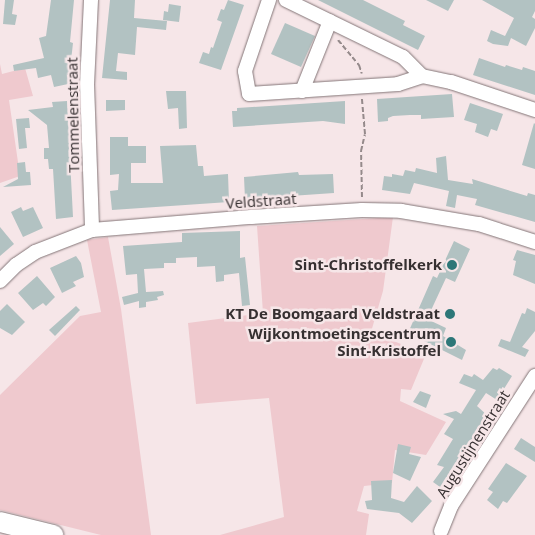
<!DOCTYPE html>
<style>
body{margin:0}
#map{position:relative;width:535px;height:535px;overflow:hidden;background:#f6e6e8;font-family:"Open Sans",sans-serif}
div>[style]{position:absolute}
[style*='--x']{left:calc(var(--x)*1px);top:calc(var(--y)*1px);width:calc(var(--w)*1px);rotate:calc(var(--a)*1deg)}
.green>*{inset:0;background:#efc9ce}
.building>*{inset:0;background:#b2c2c2}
.path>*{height:2px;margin-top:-1px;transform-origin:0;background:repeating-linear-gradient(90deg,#958a8b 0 5px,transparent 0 7.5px)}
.roads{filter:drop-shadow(0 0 1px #837577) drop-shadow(0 0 1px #837577)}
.minor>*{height:14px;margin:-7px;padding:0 7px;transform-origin:7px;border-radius:7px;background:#fff}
.highway>*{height:20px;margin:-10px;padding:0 10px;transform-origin:10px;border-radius:10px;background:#fff}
.dots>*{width:14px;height:14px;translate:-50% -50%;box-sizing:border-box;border:2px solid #f6e6e8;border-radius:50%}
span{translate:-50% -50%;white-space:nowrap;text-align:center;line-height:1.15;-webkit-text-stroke:5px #f6e6e8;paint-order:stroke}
.street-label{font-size:15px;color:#363031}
.poi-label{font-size:15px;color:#363031;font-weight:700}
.right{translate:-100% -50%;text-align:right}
</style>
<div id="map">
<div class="green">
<i style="clip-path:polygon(0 64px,2px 74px,25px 68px,33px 96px,9px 100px,20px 176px,0 183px)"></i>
<i style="clip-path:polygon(393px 217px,383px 291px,371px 332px,426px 354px,411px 390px,401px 389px,400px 401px,446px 422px,426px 455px,395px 450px,392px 483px,364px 486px,357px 511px,369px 514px,366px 535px,220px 535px,284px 517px,269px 398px,196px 404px,188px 323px,263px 313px,257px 226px)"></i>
<i style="clip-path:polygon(108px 237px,121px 309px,151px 535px,101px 535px,0 510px,0 395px,80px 316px,101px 312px,87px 240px)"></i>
</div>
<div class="building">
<i style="clip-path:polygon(5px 0,14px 0,12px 14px,17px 15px,15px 25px,3px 24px)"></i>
<i style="clip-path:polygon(51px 0,74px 0,70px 42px,73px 43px,72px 52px,69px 75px,67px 75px,68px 84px,54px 87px,51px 75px,38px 78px,36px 68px,14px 71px,13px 65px,44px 58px,39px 38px,46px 36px)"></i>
<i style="clip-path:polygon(110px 0,135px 0,134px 18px,167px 21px,166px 30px,137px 27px,135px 55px,118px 53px,116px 71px,127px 72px,127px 80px,102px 78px)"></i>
<i style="clip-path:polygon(228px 0,244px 5px,221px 70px,199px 63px,203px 52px,209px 54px,211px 47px,213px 48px,222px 22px,217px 20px,221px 9px,224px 10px)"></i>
<i style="clip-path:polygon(318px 0,363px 0,405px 21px,403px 25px,425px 36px,418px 50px)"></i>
<i style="clip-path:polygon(426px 0,454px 0,448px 11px)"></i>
<i style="clip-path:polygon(482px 0,535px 0,535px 11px,532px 17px,535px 19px,535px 28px,526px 46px,511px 38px,508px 46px,493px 44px,487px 41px,491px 30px,505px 36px,514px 18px)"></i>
<i style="clip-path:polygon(169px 4px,181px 6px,179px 22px,163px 20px,164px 11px,168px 12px)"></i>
<i style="clip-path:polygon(285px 23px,315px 36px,301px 67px,271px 54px)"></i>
<i style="clip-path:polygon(479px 58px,505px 67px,506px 65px,522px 70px,523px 67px,535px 71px,535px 95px,473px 75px)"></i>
<i style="clip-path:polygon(166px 91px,186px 91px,187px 128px,179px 129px,178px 108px,168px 109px)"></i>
<i style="clip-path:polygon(452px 94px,454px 117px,421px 119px,421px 115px,410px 115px,393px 116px,388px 118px,388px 121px,378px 122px,377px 99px)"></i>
<i style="clip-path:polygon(106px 100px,125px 100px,125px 110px,106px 111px)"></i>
<i style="clip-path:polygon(67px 101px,73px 217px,56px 219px,53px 169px,49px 169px,48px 159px,44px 159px,44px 148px,49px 148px,47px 125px,28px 110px,53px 107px,52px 102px)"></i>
<i style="clip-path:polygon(345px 101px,345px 124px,323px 121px,233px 127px,232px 111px,237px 111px,237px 108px)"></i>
<i style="clip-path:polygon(470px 103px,503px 114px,497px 131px,491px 129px,488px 137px,475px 132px,477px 124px,464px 120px)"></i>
<i style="clip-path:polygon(29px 118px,30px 128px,25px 128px,27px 148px,19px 149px,16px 119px)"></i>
<i style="clip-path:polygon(534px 123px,535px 124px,535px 169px,522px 165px)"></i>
<i style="clip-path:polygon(110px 137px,128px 137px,128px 146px,146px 146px,146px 163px,131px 163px,131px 183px,163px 183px,160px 146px,196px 145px,198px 166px,203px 166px,204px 176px,228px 174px,229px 202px,112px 210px,110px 191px,118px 190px,119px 174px,110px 175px)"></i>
<i style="clip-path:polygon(446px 156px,448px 180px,473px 184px,472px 179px,527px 196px,528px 193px,535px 195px,535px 222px,475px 205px,477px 199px,457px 195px,455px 208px,446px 206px,449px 191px,414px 183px,410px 194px,382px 190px,384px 176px,392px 177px,392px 174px,403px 176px,405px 170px,415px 172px,416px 168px,437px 173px,436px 158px)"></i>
<i style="clip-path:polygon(25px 162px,26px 172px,30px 172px,31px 185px,3px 187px,18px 179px,17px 163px)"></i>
<i style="clip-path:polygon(298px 172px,299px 175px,333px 174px,334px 193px,245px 199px,244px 177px)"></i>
<i style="clip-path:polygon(21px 207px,23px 211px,33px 207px,43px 228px,23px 237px,11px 212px)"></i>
<i style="clip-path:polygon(0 227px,14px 244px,0 256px)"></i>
<i style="clip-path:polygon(240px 231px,240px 258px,245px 257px,250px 305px,242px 306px,239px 273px,224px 275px,224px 281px,216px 282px,215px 266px,197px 267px,197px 257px,176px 258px,176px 263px,164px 263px,164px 268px,144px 269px,146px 292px,163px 291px,164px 295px,157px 297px,158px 300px,146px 302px,146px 307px,139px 308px,139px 301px,124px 305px,122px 297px,138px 293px,137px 274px,126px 275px,123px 246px,182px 242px,182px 233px)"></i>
<i style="clip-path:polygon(454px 241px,470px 249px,455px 282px,446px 278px,427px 319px,446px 328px,443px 336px,466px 350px,462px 360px,408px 333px,433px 276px,437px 278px)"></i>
<i style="clip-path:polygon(517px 250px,535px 255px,535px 284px,513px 275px,516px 261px,513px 260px)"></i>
<i style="clip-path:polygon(76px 256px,81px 263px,84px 277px,73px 282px,76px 286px,62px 293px,50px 268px)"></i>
<i style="clip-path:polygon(37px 276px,55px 297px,46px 306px,43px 303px,33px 310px,18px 293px)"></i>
<i style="clip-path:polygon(7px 304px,25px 322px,12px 335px,0 328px,0 311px)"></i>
<i style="clip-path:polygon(76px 306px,80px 310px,55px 336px,49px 330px)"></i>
<i style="clip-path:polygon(527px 308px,535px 312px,535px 331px,522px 347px,529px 350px,525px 357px,498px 346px,501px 339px,510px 342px,522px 313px,525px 314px)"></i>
<i style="clip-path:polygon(493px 368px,497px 370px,499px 368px,512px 376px,497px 400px,486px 393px,477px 406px,488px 416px,446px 483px,442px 487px,440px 487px,433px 482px,444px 467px,437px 465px,453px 439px,444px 434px,454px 419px,443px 414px,456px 411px,461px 414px,476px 390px,459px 383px,464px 374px,472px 377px,474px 374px,483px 380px)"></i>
<i style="clip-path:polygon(420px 391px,431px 395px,426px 408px,413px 402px)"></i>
<i style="clip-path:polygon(521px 438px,535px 447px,535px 462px,514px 449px)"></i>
<i style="clip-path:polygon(398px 444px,411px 447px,409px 454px,421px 457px,410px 481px,393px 473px)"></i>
<i style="clip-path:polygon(506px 463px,527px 476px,507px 503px,503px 501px,498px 509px,487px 500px,493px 492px,488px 489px)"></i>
<i style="clip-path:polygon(392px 480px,391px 498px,404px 502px,417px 486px,432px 501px,412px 523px,399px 513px,367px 509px,365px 501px,372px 500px,371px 481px)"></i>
</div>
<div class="path">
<i style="--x:338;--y:40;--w:33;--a:50"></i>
<i style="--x:359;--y:65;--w:9;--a:72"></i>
<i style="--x:362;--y:197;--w:46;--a:-91.2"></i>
<i style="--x:361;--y:151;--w:17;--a:-77"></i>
<i style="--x:365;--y:134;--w:36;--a:-95"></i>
</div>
<div class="roads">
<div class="minor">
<i style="--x:91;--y:0;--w:84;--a:92.7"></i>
<i style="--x:87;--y:84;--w:146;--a:88"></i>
<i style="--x:269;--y:0;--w:75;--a:108.7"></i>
<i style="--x:245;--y:71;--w:23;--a:80"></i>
<i style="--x:249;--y:94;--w:149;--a:-3.8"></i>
<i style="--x:398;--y:84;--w:25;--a:-18"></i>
<i style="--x:422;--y:76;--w:30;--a:12"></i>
<i style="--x:451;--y:82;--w:89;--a:18.4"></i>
<i style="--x:286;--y:0;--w:130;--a:26"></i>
<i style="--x:403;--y:57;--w:27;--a:45"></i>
<i style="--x:302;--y:91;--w:75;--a:-68.2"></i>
<i style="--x:0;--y:281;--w:23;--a:-45"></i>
<i style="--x:16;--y:265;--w:23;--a:-34"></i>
<i style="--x:35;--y:252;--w:61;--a:-21.1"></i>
<i style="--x:92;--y:230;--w:160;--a:-4.7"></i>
<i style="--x:251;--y:217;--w:111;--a:-3.6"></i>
<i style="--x:362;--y:210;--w:39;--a:1"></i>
<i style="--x:401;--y:211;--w:79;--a:9.5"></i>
<i style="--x:479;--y:224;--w:59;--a:17.8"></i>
<i style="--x:441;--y:531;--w:27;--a:-68"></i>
<i style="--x:451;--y:506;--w:155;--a:-57.1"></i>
</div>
<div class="highway">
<i style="--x:0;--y:522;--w:55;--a:13.8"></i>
</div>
</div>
<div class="dots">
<i style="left:452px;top:265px;background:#2d7778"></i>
<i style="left:450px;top:314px;background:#2d7778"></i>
<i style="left:451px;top:342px;background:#2d7778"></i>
</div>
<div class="street-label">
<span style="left:73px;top:115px;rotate:-91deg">Tommelenstraat</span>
<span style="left:261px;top:201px;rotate:-4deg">Veldstraat</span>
<span style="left:473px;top:444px;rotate:-58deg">Augustijnenstraat</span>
</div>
<div class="poi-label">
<span class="right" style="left:442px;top:265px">Sint-Christoffelkerk</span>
<span class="right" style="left:440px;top:314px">KT De Boomgaard Veldstraat</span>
<span class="right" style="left:441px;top:342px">Wijkontmoetingscentrum<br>Sint-Kristoffel</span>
</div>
</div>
